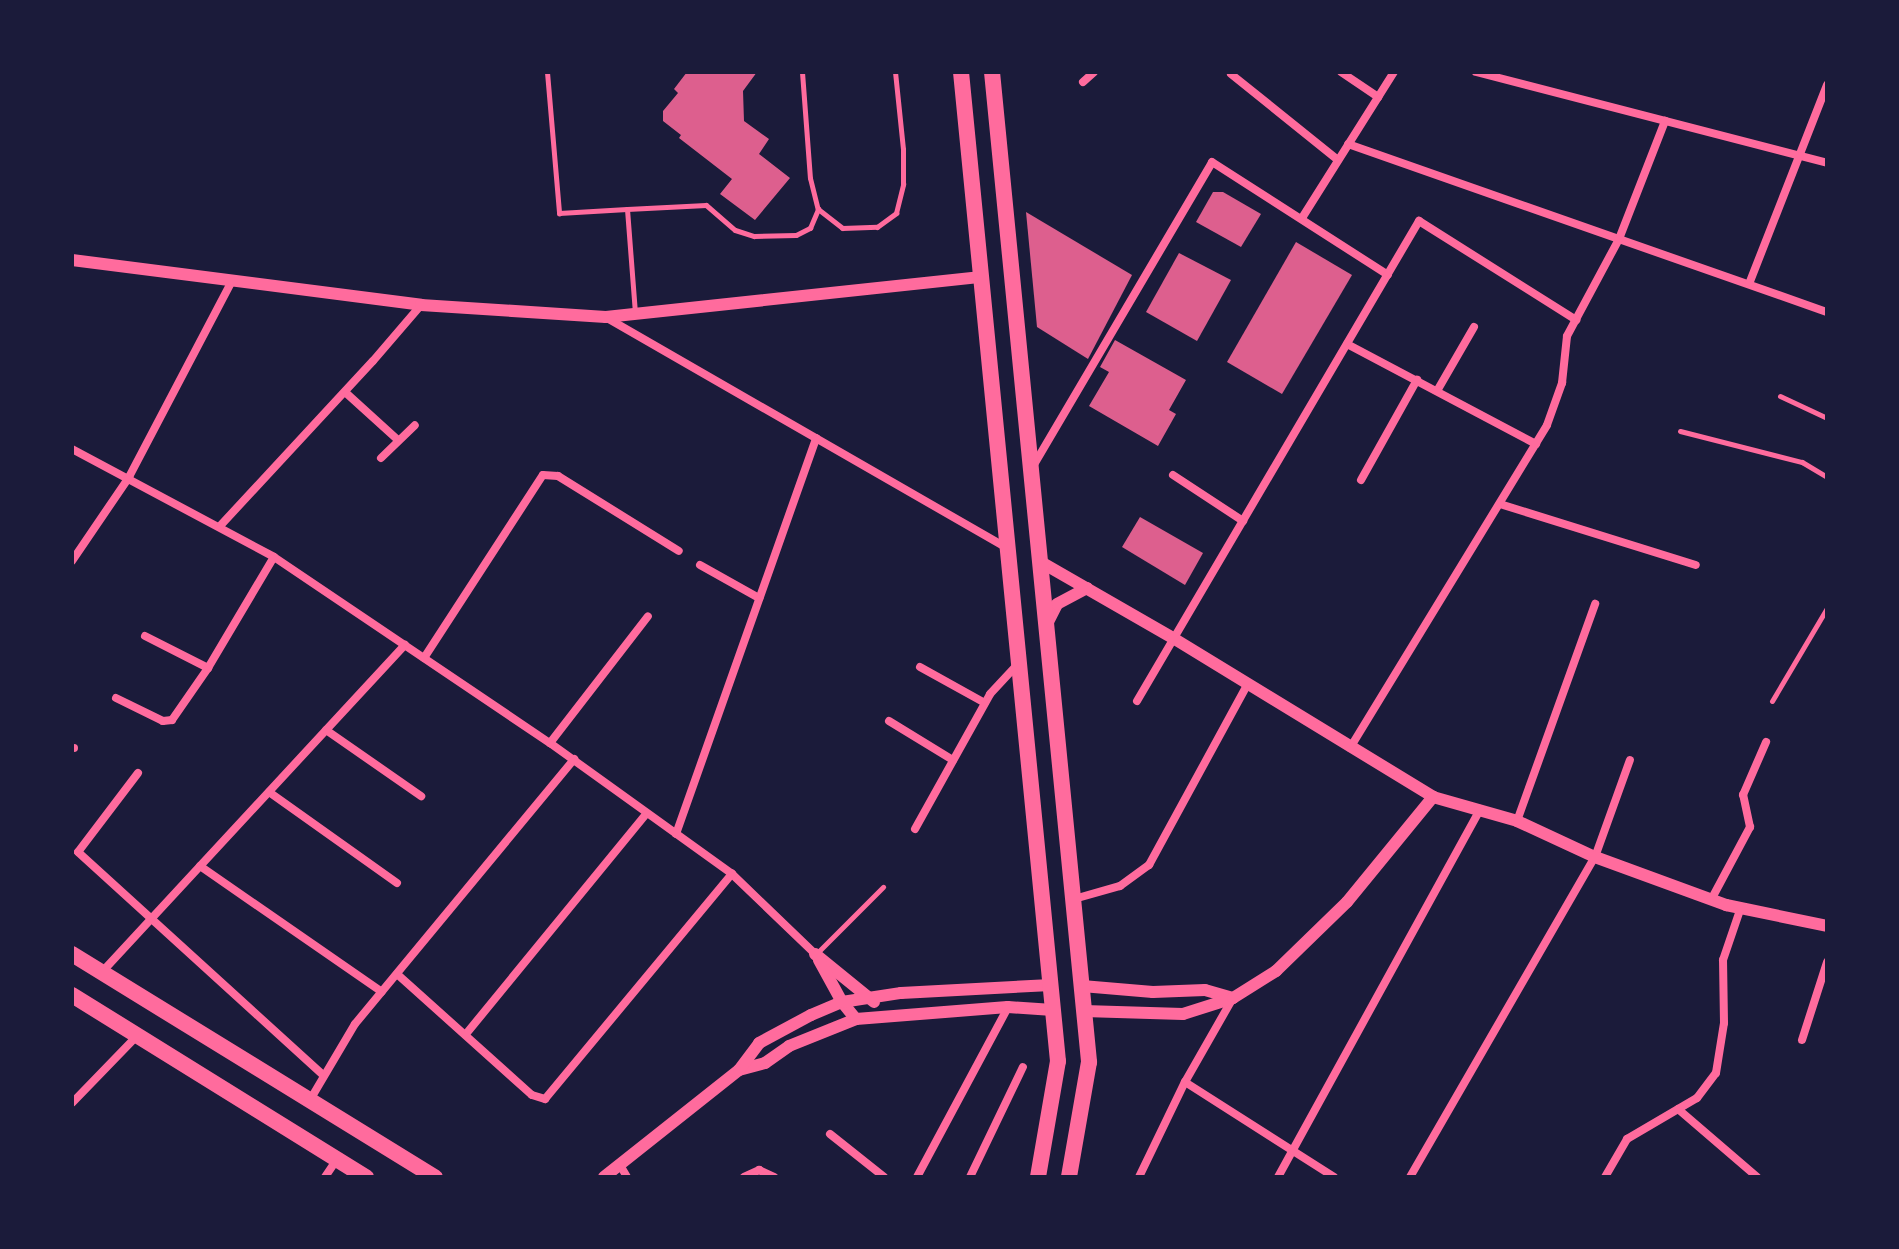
<!DOCTYPE html>
<style>
body{margin:0}
#map{position:relative;width:1899px;height:1249px;overflow:hidden;background:#1b1b3a;font-family:Barlow,sans-serif}
div>[style]{position:absolute}
[style*='--x']{left:calc(var(--x)*1px);top:calc(var(--y)*1px);width:calc(var(--w)*1px);rotate:calc(var(--a)*1deg)}
.building>*{inset:0;background:#dd5f8e}
.service>*{height:5px;margin:-2.5px;padding:0 2.5px;transform-origin:2.5px;border-radius:2.5px;background:#ff6b9d}
.minor>*{height:8px;margin:-4px;padding:0 4px;transform-origin:4px;border-radius:4px;background:#ff6b9d}
.tertiary>*{height:12px;margin:-6px;padding:0 6px;transform-origin:6px;border-radius:6px;background:#ff6b9d}
.primary>*{height:16px;margin:-8px;padding:0 8px;transform-origin:8px;border-radius:8px;background:#ff6b9d}
span{translate:-50% -50%;white-space:nowrap;text-align:center;line-height:1.15;-webkit-text-stroke:8px #1b1b3a;paint-order:stroke}
.frame{position:absolute;inset:0;border:74px solid #1b1b3a;pointer-events:none}
</style>
<div id="map">
<div class="building">
<i style="clip-path:polygon(687px 72px,757px 72px,743px 91px,744px 121px,769px 139px,759px 154px,790px 178px,755px 220px,720px 194px,732px 179px,679px 138px,681px 135px,663px 121px,663px 111px,678px 93px,674px 89px)"></i>
<i style="clip-path:polygon(1213px 192px,1223px 192px,1261px 214px,1241px 247px,1196px 222px)"></i>
<i style="clip-path:polygon(1026px 212px,1132px 275px,1088px 359px,1037px 327px)"></i>
<i style="clip-path:polygon(1296px 242px,1352px 275px,1282px 394px,1227px 362px)"></i>
<i style="clip-path:polygon(1179px 253px,1231px 280px,1197px 341px,1146px 312px)"></i>
<i style="clip-path:polygon(1115px 340px,1186px 380px,1169px 410px,1176px 414px,1158px 446px,1089px 406px,1109px 372px,1100px 367px)"></i>
<i style="clip-path:polygon(1140px 517px,1203px 553px,1185px 585px,1122px 547px)"></i>
</div>
<div class="service">
<i style="--x:547;--y:72;--w:142;--a:85.1"></i>
<i style="--x:559;--y:213;--w:68;--a:-3.4"></i>
<i style="--x:627;--y:209;--w:104;--a:85.6"></i>
<i style="--x:802;--y:72;--w:106;--a:85.7"></i>
<i style="--x:810;--y:178;--w:32;--a:76"></i>
<i style="--x:818;--y:209;--w:31;--a:38"></i>
<i style="--x:842;--y:228;--w:35;--a:-2"></i>
<i style="--x:877;--y:227;--w:24;--a:-36"></i>
<i style="--x:896;--y:213;--w:30;--a:-76"></i>
<i style="--x:903;--y:184;--w:35;--a:-90"></i>
<i style="--x:903;--y:149;--w:77;--a:-95.9"></i>
<i style="--x:627;--y:209;--w:79;--a:-2.9"></i>
<i style="--x:706;--y:205;--w:38;--a:41"></i>
<i style="--x:735;--y:230;--w:20;--a:18"></i>
<i style="--x:754;--y:236;--w:42;--a:-1.4"></i>
<i style="--x:796;--y:235;--w:16;--a:-27"></i>
<i style="--x:810;--y:228;--w:21;--a:-67"></i>
<i style="--x:1780;--y:396;--w:52;--a:25.1"></i>
<i style="--x:1680;--y:431;--w:126;--a:14.3"></i>
<i style="--x:1802;--y:462;--w:29;--a:31"></i>
<i style="--x:1772;--y:701;--w:108;--a:-59.4"></i>
<i style="--x:816;--y:954;--w:95;--a:-45"></i>
</div>
<div class="minor">
<i style="--x:1341;--y:72;--w:45;--a:34"></i>
<i style="--x:1476;--y:72;--w:363;--a:14.5"></i>
<i style="--x:1231;--y:74;--w:137;--a:38.8"></i>
<i style="--x:1083;--y:82;--w:15;--a:-42"></i>
<i style="--x:1348;--y:144;--w:508;--a:19.33"></i>
<i style="--x:1302;--y:218;--w:173;--a:-57.8"></i>
<i style="--x:1749;--y:284;--w:214;--a:-68.6"></i>
<i style="--x:607;--y:318;--w:460;--a:29.9"></i>
<i style="--x:1347;--y:344;--w:214;--a:27.9"></i>
<i style="--x:1437;--y:391;--w:74;--a:-60"></i>
<i style="--x:345;--y:392;--w:72;--a:42.2"></i>
<i style="--x:72;--y:449;--w:229;--a:28.1"></i>
<i style="--x:274;--y:557;--w:333;--a:34"></i>
<i style="--x:550;--y:743;--w:224;--a:35.7"></i>
<i style="--x:732;--y:874;--w:115;--a:43.9"></i>
<i style="--x:381;--y:458;--w:47;--a:-44.1"></i>
<i style="--x:1032;--y:468;--w:355;--a:-59.5"></i>
<i style="--x:1212;--y:162;--w:209;--a:32.7"></i>
<i style="--x:1173;--y:475;--w:84;--a:33.3"></i>
<i style="--x:1361;--y:480;--w:115;--a:-60.8"></i>
<i style="--x:1500;--y:504;--w:205;--a:17.3"></i>
<i style="--x:220;--y:526;--w:225;--a:-47.2"></i>
<i style="--x:373;--y:361;--w:74;--a:-49.4"></i>
<i style="--x:72;--y:561;--w:102;--a:-55.8"></i>
<i style="--x:129;--y:477;--w:221;--a:-62.3"></i>
<i style="--x:700;--y:565;--w:68;--a:29.2"></i>
<i style="--x:145;--y:636;--w:71;--a:26.9"></i>
<i style="--x:424;--y:658;--w:218;--a:-57"></i>
<i style="--x:543;--y:475;--w:15;--a:4"></i>
<i style="--x:558;--y:476;--w:142;--a:31.8"></i>
<i style="--x:920;--y:667;--w:74;--a:29"></i>
<i style="--x:116;--y:698;--w:52;--a:26.1"></i>
<i style="--x:163;--y:721;--w:9;--a:-6"></i>
<i style="--x:172;--y:720;--w:63;--a:-55.3"></i>
<i style="--x:208;--y:668;--w:129;--a:-59.3"></i>
<i style="--x:1137;--y:701;--w:557;--a:-59.57"></i>
<i style="--x:1419;--y:221;--w:186;--a:32.2"></i>
<i style="--x:889;--y:721;--w:75;--a:31.4"></i>
<i style="--x:326;--y:730;--w:116;--a:34.8"></i>
<i style="--x:550;--y:743;--w:160;--a:-52.3"></i>
<i style="--x:72;--y:748;--w:2;--a:0"></i>
<i style="--x:1350;--y:748;--w:378;--a:-58.6"></i>
<i style="--x:1547;--y:425;--w:45;--a:-70.3"></i>
<i style="--x:1562;--y:383;--w:47;--a:-83.9"></i>
<i style="--x:1567;--y:336;--w:110;--a:-61.8"></i>
<i style="--x:1619;--y:239;--w:127;--a:-68.7"></i>
<i style="--x:138;--y:773;--w:99;--a:127.2"></i>
<i style="--x:78;--y:852;--w:331;--a:42.3"></i>
<i style="--x:269;--y:792;--w:157;--a:35.4"></i>
<i style="--x:1517;--y:821;--w:231;--a:-70.2"></i>
<i style="--x:915;--y:829;--w:154;--a:-60.9"></i>
<i style="--x:990;--y:694;--w:41;--a:-47"></i>
<i style="--x:676;--y:834;--w:420;--a:-70.5"></i>
<i style="--x:200;--y:866;--w:221;--a:34.7"></i>
<i style="--x:1074;--y:899;--w:48;--a:-15.8"></i>
<i style="--x:1120;--y:886;--w:36;--a:-36"></i>
<i style="--x:1149;--y:865;--w:205;--a:-61.4"></i>
<i style="--x:1711;--y:900;--w:83;--a:-61.9"></i>
<i style="--x:1750;--y:827;--w:33;--a:-102"></i>
<i style="--x:1743;--y:795;--w:58;--a:-66.5"></i>
<i style="--x:102;--y:972;--w:446;--a:-47.2"></i>
<i style="--x:397;--y:974;--w:181;--a:41.9"></i>
<i style="--x:532;--y:1095;--w:14;--a:17"></i>
<i style="--x:545;--y:1099;--w:293;--a:-50.3"></i>
<i style="--x:466;--y:1034;--w:284;--a:-50.7"></i>
<i style="--x:1802;--y:1040;--w:82;--a:-72.2"></i>
<i style="--x:1185;--y:1082;--w:177;--a:32.5"></i>
<i style="--x:310;--y:1100;--w:88;--a:-59.4"></i>
<i style="--x:355;--y:1024;--w:344;--a:-50.4"></i>
<i style="--x:72;--y:1103;--w:95;--a:-45.9"></i>
<i style="--x:1678;--y:1109;--w:104;--a:40.7"></i>
<i style="--x:830;--y:1134;--w:69;--a:38.5"></i>
<i style="--x:620;--y:1165;--w:14;--a:60"></i>
<i style="--x:325;--y:1177;--w:22;--a:-56"></i>
<i style="--x:744;--y:1177;--w:17;--a:-25"></i>
<i style="--x:759;--y:1170;--w:17;--a:25"></i>
<i style="--x:917;--y:1177;--w:193;--a:-61.8"></i>
<i style="--x:970;--y:1177;--w:122;--a:-64.3"></i>
<i style="--x:1139;--y:1177;--w:106;--a:-64.2"></i>
<i style="--x:1185;--y:1082;--w:97;--a:-60.3"></i>
<i style="--x:1278;--y:1177;--w:420;--a:-61.2"></i>
<i style="--x:1410;--y:1177;--w:370;--a:-60"></i>
<i style="--x:1595;--y:857;--w:103;--a:-70.2"></i>
<i style="--x:1605;--y:1177;--w:44;--a:-59.9"></i>
<i style="--x:1627;--y:1139;--w:81;--a:-30.4"></i>
<i style="--x:1697;--y:1098;--w:31;--a:-53"></i>
<i style="--x:1716;--y:1073;--w:51;--a:-80.9"></i>
<i style="--x:1724;--y:1023;--w:63;--a:-90.9"></i>
<i style="--x:1723;--y:960;--w:56;--a:-71.2"></i>
</div>
<div class="tertiary">
<i style="--x:72;--y:260;--w:352;--a:7.3"></i>
<i style="--x:421;--y:305;--w:185;--a:3.7"></i>
<i style="--x:606;--y:317;--w:375;--a:-6.1"></i>
<i style="--x:1039;--y:561;--w:155;--a:29.9"></i>
<i style="--x:1173;--y:638;--w:305;--a:31.4"></i>
<i style="--x:1433;--y:797;--w:87;--a:15.9"></i>
<i style="--x:1517;--y:821;--w:86;--a:24.8"></i>
<i style="--x:1595;--y:857;--w:140;--a:20.1"></i>
<i style="--x:1726;--y:905;--w:103;--a:11.7"></i>
<i style="--x:1047;--y:624;--w:22;--a:-63"></i>
<i style="--x:1057;--y:604;--w:34;--a:-28"></i>
<i style="--x:815;--y:954;--w:76;--a:39.1"></i>
<i style="--x:819;--y:960;--w:48;--a:61.3"></i>
<i style="--x:842;--y:1002;--w:22;--a:51"></i>
<i style="--x:1082;--y:986;--w:71;--a:4.8"></i>
<i style="--x:1153;--y:992;--w:52;--a:-2.2"></i>
<i style="--x:1205;--y:990;--w:29;--a:16"></i>
<i style="--x:1084;--y:1011;--w:99;--a:1.7"></i>
<i style="--x:1183;--y:1014;--w:52;--a:-17.7"></i>
<i style="--x:1233;--y:998;--w:51;--a:-32.1"></i>
<i style="--x:1276;--y:971;--w:99;--a:-44.2"></i>
<i style="--x:1347;--y:902;--w:136;--a:-50.7"></i>
<i style="--x:739;--y:1070;--w:27;--a:-15"></i>
<i style="--x:765;--y:1063;--w:29;--a:-35"></i>
<i style="--x:789;--y:1046;--w:72;--a:-21.9"></i>
<i style="--x:856;--y:1019;--w:152;--a:-4.5"></i>
<i style="--x:1008;--y:1007;--w:45;--a:3.8"></i>
<i style="--x:604;--y:1177;--w:172;--a:-38.4"></i>
<i style="--x:739;--y:1070;--w:34;--a:-53"></i>
<i style="--x:759;--y:1043;--w:59;--a:-28.3"></i>
<i style="--x:811;--y:1015;--w:34;--a:-23"></i>
<i style="--x:842;--y:1002;--w:60;--a:-8.7"></i>
<i style="--x:901;--y:993;--w:150;--a:-3.1"></i>
</div>
<div class="primary">
<i style="--x:961;--y:72;--w:994;--a:84.4"></i>
<i style="--x:1058;--y:1061;--w:118;--a:99.8"></i>
<i style="--x:992;--y:72;--w:995;--a:84.4"></i>
<i style="--x:1089;--y:1062;--w:117;--a:99.9"></i>
<i style="--x:72;--y:954;--w:426;--a:31.6"></i>
<i style="--x:72;--y:995;--w:346;--a:31.8"></i>
</div>
<div class="frame"></div>
</div>
